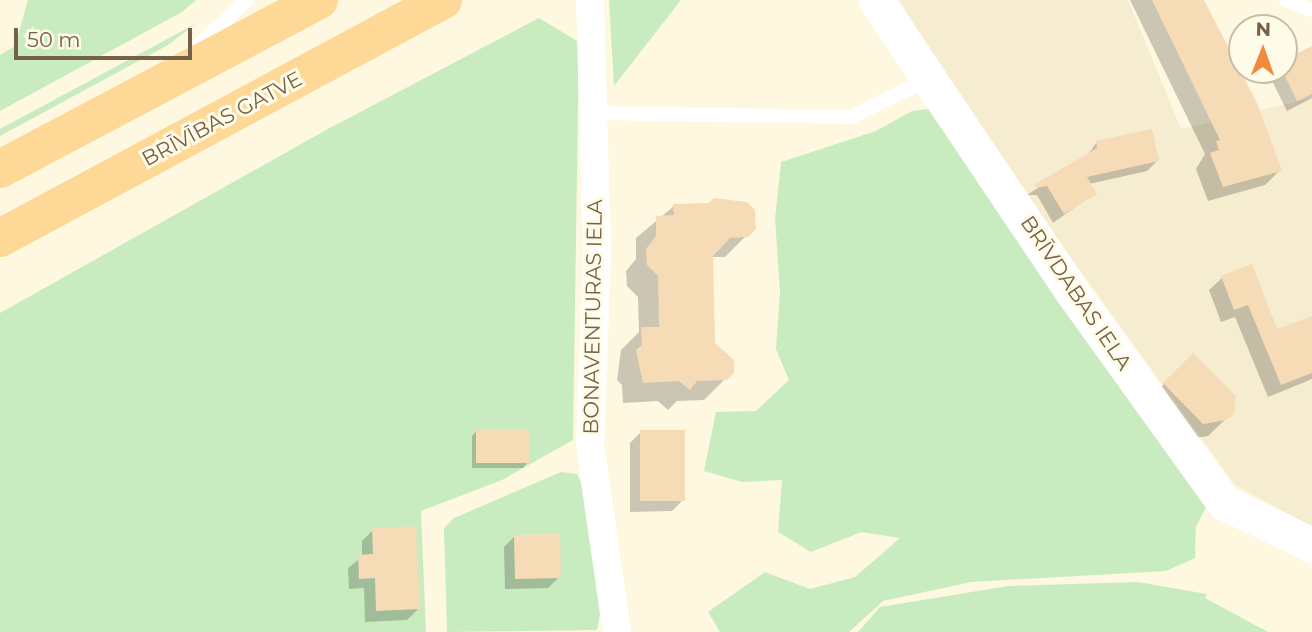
<!DOCTYPE html>
<meta charset="utf-8">
<style>
body{margin:0}
#map{position:relative;width:1312px;height:632px;overflow:hidden;background:#fef8e1;font-family:Montserrat,sans-serif}
div>[style]{position:absolute}
[style*='--x']{left:calc(var(--x)*1px);top:calc(var(--y)*1px);width:calc(var(--w)*1px);rotate:calc(var(--a)*1deg)}
.residential>*{inset:0;background:#f6eccf}
.green>*{inset:0;background:#c8ecbf}
.shadow>*{inset:0;background:#0003}
.building>*{inset:0;background:#f5dcb7}
.service>*{height:14px;margin:-7px;padding:0 7px;transform-origin:7px;border-radius:7px;background:#fff}
.minor>*{height:28px;margin:-14px;padding:0 14px;transform-origin:14px;border-radius:14px;background:#fff}
.tertiary>*{height:35px;margin:-17.5px;padding:0 17.5px;transform-origin:17.5px;border-radius:17.5px;background:#fff}
.trunk>*{height:38px;margin:-19px;padding:0 19px;transform-origin:19px;border-radius:19px;background:#fed896}
span{translate:-50% -50%;white-space:nowrap;text-align:center;line-height:1.15;-webkit-text-stroke:6px #fffbe9;paint-order:stroke}
.street-label{font-size:21px;color:#766146}
.north{position:absolute;left:1228px;top:14px;width:70px;height:70px;box-sizing:border-box;background:#fffbe9;border:2px solid #c8bda8;border-radius:50%;rotate:1deg;font-size:19px;font-weight:700;line-height:28px;text-align:center;color:#766146}
.north::after{content:'';display:block;margin:auto;width:24px;height:32px;background:#f08a3e;clip-path:polygon(50% 0,100% 100%,50% 72%,0 100%)}
.scale{position:absolute;left:14px;top:28px;width:178px;height:32px;box-sizing:border-box;border:4px solid #766146;border-top:0;padding-left:9px;font-size:21px;line-height:24px;white-space:nowrap;color:#766146;-webkit-text-stroke:5px #fffbe9;paint-order:stroke}
</style>
<div id="map">
<div class="residential">
<i style="clip-path:polygon(899px 0,1128px 0,1181px 129px,1312px 98px,1312px 527px,1235px 485px,1006px 168px)"></i>
</div>
<div class="green">
<i style="clip-path:polygon(28px 0,196px 0,182px 12px,0 111px,0 55px,15px 46px)"></i>
<i style="clip-path:polygon(609px 0,681px 0,614px 86px)"></i>
<i style="clip-path:polygon(539px 18px,579px 42px,573px 440px,502px 480px,421px 511px,426px 632px,0 632px,0 313px,326px 130px)"></i>
<i style="clip-path:polygon(197px 23px,168px 45px,0 136px,0 129px)"></i>
<i style="clip-path:polygon(939px 108px,1208px 503px,1196px 527px,1195px 558px,1166px 571px,971px 582px,883px 601px,849px 632px,720px 632px,708px 612px,765px 572px,810px 589px,855px 577px,900px 538px,861px 532px,811px 552px,778px 532px,782px 480px,742px 482px,704px 471px,716px 412px,756px 411px,789px 380px,776px 349px,780px 292px,775px 218px,781px 162px,876px 131px,912px 111px)"></i>
<i style="clip-path:polygon(evenodd,561px 472px,577px 474px,581px 483px,600px 614px,597px 630px,447px 632px,444px 528px,454px 518px,561px 472px,560px 534px,515px 578px,515px 535px,560px 534px)"></i>
<i style="clip-path:polygon(1138px 582px,1207px 594px,1205px 598px,1268px 632px,858px 632px,880px 607px,1008px 586px)"></i>
</div>
<div class="shadow">
<i style="clip-path:polygon(1130px 0,1203px 0,1279px 171px,1265px 185px,1208px 201px,1196px 169px,1205px 154px)"></i>
<i style="clip-path:polygon(1312px 48px,1312px 98px,1287px 111px,1269px 75px,1284px 70px,1284px 62px)"></i>
<i style="clip-path:polygon(1097px 142px,1157px 161px,1147px 171px,1089px 184px,1095px 193px,1053px 223px,1037px 195px,1027px 195px,1087px 156px)"></i>
<i style="clip-path:polygon(674px 206px,754px 228px,725px 257px,711px 257px,714px 344px,732px 372px,704px 400px,677px 401px,668px 410px,658px 401px,623px 403px,622px 385px,617px 380px,621px 350px,639px 332px,638px 297px,627px 286px,626px 271px,636px 259px,636px 238px)"></i>
<i style="clip-path:polygon(1222px 278px,1276px 332px,1312px 324px,1312px 379px,1268px 397px,1235px 317px,1221px 322px,1209px 290px)"></i>
<i style="clip-path:polygon(1193px 356px,1232px 413px,1208px 436px,1187px 439px,1148px 400px)"></i>
<i style="clip-path:polygon(477px 430px,528px 462px,523px 468px,472px 468px,472px 436px)"></i>
<i style="clip-path:polygon(641px 432px,683px 500px,672px 511px,630px 512px,630px 443px)"></i>
<i style="clip-path:polygon(373px 530px,418px 609px,407px 620px,365px 622px,364px 588px,349px 589px,348px 568px,362px 557px,362px 541px)"></i>
<i style="clip-path:polygon(515px 536px,559px 577px,548px 588px,505px 589px,504px 547px)"></i>
</div>
<div class="building">
<i style="clip-path:polygon(1152px 0,1204px 0,1257px 103px,1282px 171px,1223px 187px,1210px 153px,1219px 150px,1216px 141px,1220px 140px)"></i>
<i style="clip-path:polygon(1312px 46px,1312px 94px,1297px 101px,1284px 74px,1284px 60px)"></i>
<i style="clip-path:polygon(1152px 129px,1159px 161px,1087px 177px,1097px 194px,1064px 214px,1047px 186px,1036px 188px,1034px 185px,1097px 148px,1096px 141px)"></i>
<i style="clip-path:polygon(714px 198px,747px 202px,755px 210px,756px 229px,748px 237px,730px 238px,713px 256px,715px 343px,734px 360px,734px 373px,727px 380px,697px 381px,690px 390px,679px 381px,643px 383px,636px 350px,642px 345px,641px 327px,659px 327px,658px 276px,647px 265px,646px 249px,656px 236px,656px 216px,674px 215px,673px 204px,709px 203px)"></i>
<i style="clip-path:polygon(1252px 264px,1277px 329px,1312px 316px,1312px 373px,1281px 385px,1248px 305px,1234px 310px,1221px 276px)"></i>
<i style="clip-path:polygon(1193px 353px,1236px 396px,1234px 414px,1226px 420px,1203px 424px,1163px 383px)"></i>
<i style="clip-path:polygon(476px 429px,530px 429px,530px 463px,476px 463px)"></i>
<i style="clip-path:polygon(640px 430px,685px 430px,685px 501px,640px 501px)"></i>
<i style="clip-path:polygon(416px 526px,420px 609px,376px 611px,375px 578px,359px 579px,358px 555px,373px 554px,372px 528px)"></i>
<i style="clip-path:polygon(560px 534px,561px 578px,515px 579px,514px 535px)"></i>
</div>
<div class="service">
<i style="--x:1286;--y:0;--w:28;--a:21"></i>
<i style="--x:194;--y:49;--w:72;--a:-42.8"></i>
<i style="--x:595;--y:113;--w:256;--a:0.9"></i>
<i style="--x:851;--y:117;--w:86;--a:-26.3"></i>
</div>
<div class="minor">
<i style="--x:590;--y:0;--w:255;--a:88.4"></i>
<i style="--x:597;--y:255;--w:189;--a:92.1"></i>
<i style="--x:590;--y:444;--w:190;--a:81.8"></i>
</div>
<div class="tertiary">
<i style="--x:876;--y:0;--w:353;--a:56.1"></i>
<i style="--x:1073;--y:293;--w:257;--a:54.3"></i>
<i style="--x:1223;--y:502;--w:99;--a:25.8"></i>
</div>
<div class="trunk">
<i style="--x:0;--y:169;--w:361;--a:-27.9"></i>
<i style="--x:0;--y:238;--w:503;--a:-28.25"></i>
</div>
<div class="street-label">
<span style="left:222px;top:119px;rotate:-28deg">BRĪVĪBAS GATVE</span>
<span style="left:1076px;top:293px;rotate:56deg">BRĪVDABAS IELA</span>
<span style="left:593px;top:317px;rotate:-89deg">BONAVENTURAS IELA</span>
</div>
<div class="north">N</div>
<div class="scale">50 m</div>
</div>
